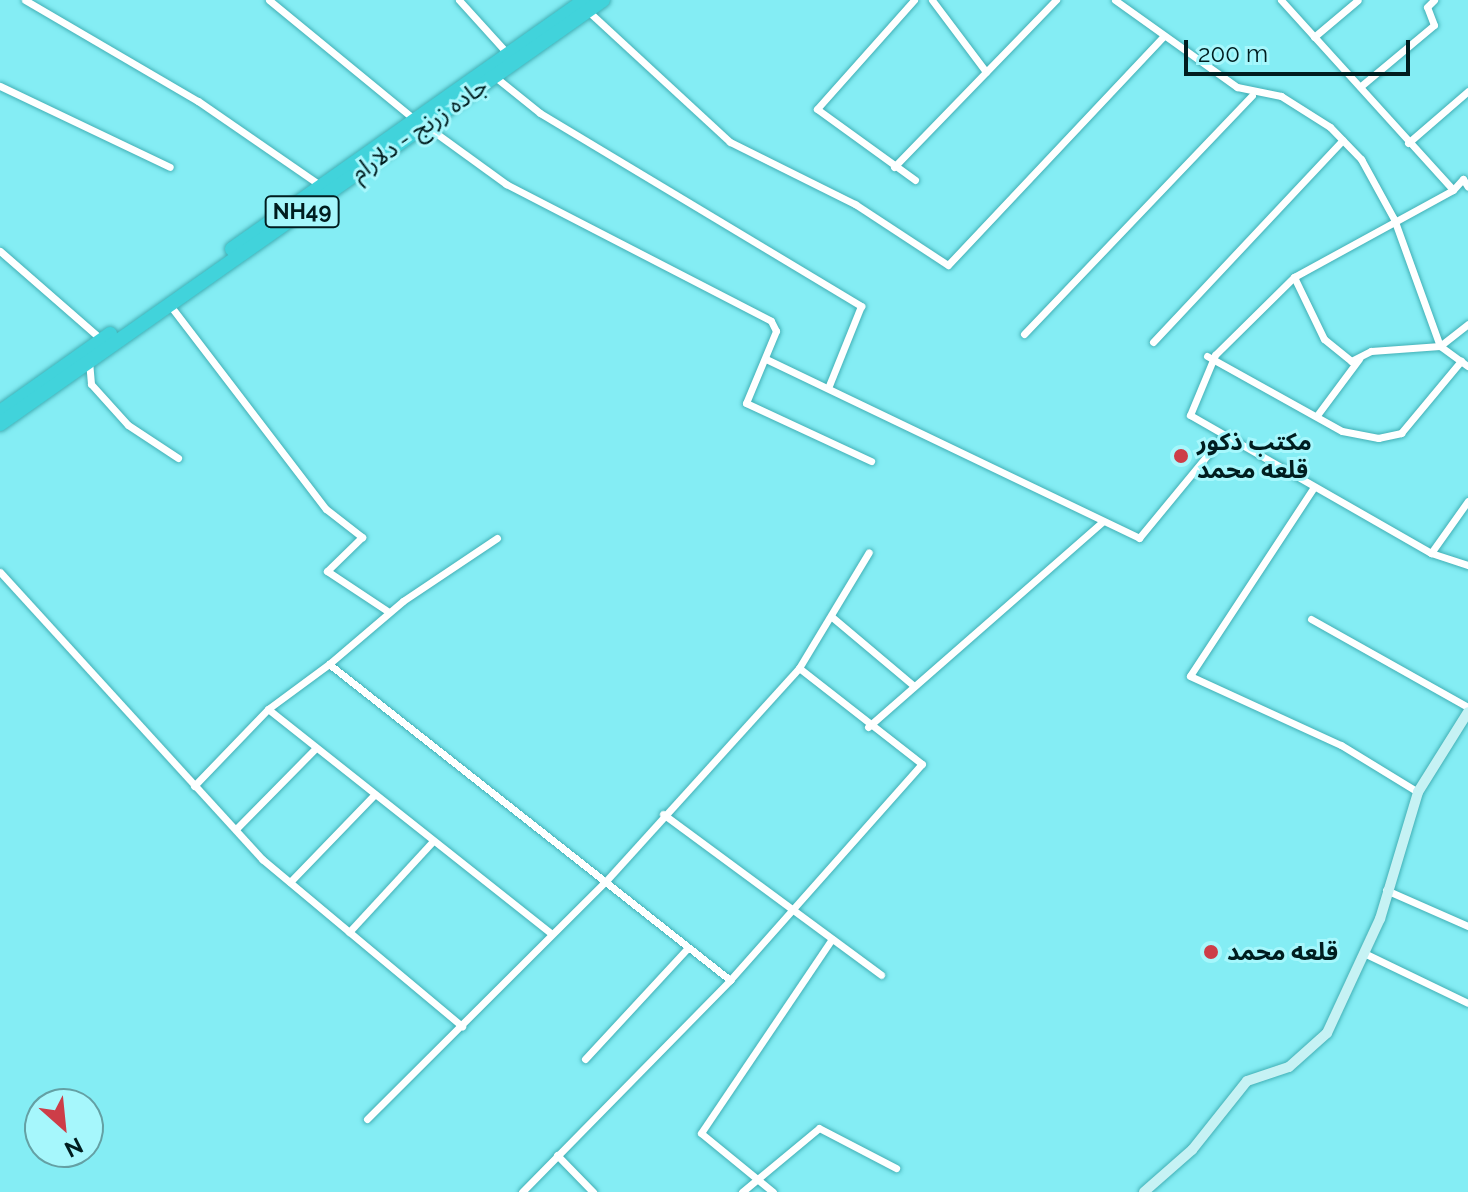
<!DOCTYPE html>
<meta charset="utf-8">
<style>
body{margin:0}
#map{position:relative;width:1468px;height:1192px;overflow:hidden;background:#84edf4;font-family:Raleway,"Noto Sans Arabic",sans-serif}
div>[style]{position:absolute}
[style*='--x']{left:calc(var(--x)*1px);top:calc(var(--y)*1px);width:calc(var(--w)*1px);rotate:calc(var(--a)*1deg)}
.roads{filter:drop-shadow(0 0 2px #42b0b6) drop-shadow(0 0 2px #42b0b6)}
.street>*{height:7px;margin:-3.5px;padding:0 3.5px;transform-origin:3.5px;border-radius:3.5px;background:#fff}
.secondary>*{height:10px;margin:-5px;padding:0 5px;transform-origin:5px;border-radius:5px;background:#c6f2f4}
.highway>*{height:14px;margin:-7px;padding:0 7px;transform-origin:7px;border-radius:7px;background:#41d3db}
.dots>*{width:22px;height:22px;translate:-50% -50%;box-sizing:border-box;border:4px solid #a6f7fc;border-radius:50%}
span{translate:-50% -50%;white-space:nowrap;text-align:center;line-height:1.15;-webkit-text-stroke:6px #a6f7fc;paint-order:stroke}
.shield-label span{padding:2px 6px;background:#a6f7fc;border:2px solid;border-radius:6px;-webkit-text-stroke-width:0}
.shield-label{font-size:22px;color:#001d1f;font-weight:700}
.street-label{font-size:24px;color:#001d1f}
.poi-label{font-size:24px;color:#001d1f;font-weight:700}
.left{translate:0 -50%;text-align:left}
.north{position:absolute;left:24px;top:1088px;width:80px;height:80px;box-sizing:border-box;background:#a6f7fc;border:2px solid #64a0a4;border-radius:50%;rotate:153deg;font-size:22px;font-weight:700;line-height:32px;text-align:center;color:#001d1f}
.north::after{content:'';display:block;margin:auto;width:28px;height:36px;background:#cd3d48;clip-path:polygon(50% 0,100% 100%,50% 72%,0 100%)}
.scale{position:absolute;left:1184px;top:40px;width:226px;height:36px;box-sizing:border-box;border:4px solid #001d1f;border-top:0;padding-left:10px;font-size:24px;line-height:28px;white-space:nowrap;color:#001d1f;-webkit-text-stroke:6px #a6f7fc;paint-order:stroke}
</style>
<div id="map">
<div class="roads">
<div class="street">
<i style="--x:25;--y:0;--w:200;--a:30.3"></i>
<i style="--x:198;--y:101;--w:150;--a:34.6"></i>
<i style="--x:269;--y:0;--w:188;--a:39.4"></i>
<i style="--x:459;--y:0;--w:72;--a:47.8"></i>
<i style="--x:914;--y:0;--w:146;--a:131.7"></i>
<i style="--x:817;--y:109;--w:121;--a:35.9"></i>
<i style="--x:932;--y:0;--w:90;--a:53.1"></i>
<i style="--x:1115;--y:0;--w:150;--a:35.5"></i>
<i style="--x:1237;--y:87;--w:45;--a:11.6"></i>
<i style="--x:1281;--y:96;--w:58;--a:32.3"></i>
<i style="--x:1330;--y:127;--w:45;--a:45.9"></i>
<i style="--x:1361;--y:159;--w:68;--a:61.2"></i>
<i style="--x:1394;--y:219;--w:135;--a:70.1"></i>
<i style="--x:1440;--y:346;--w:34;--a:36"></i>
<i style="--x:1281;--y:0;--w:256;--a:47.8"></i>
<i style="--x:1453;--y:190;--w:181;--a:151.3"></i>
<i style="--x:1294;--y:277;--w:111;--a:135.4"></i>
<i style="--x:1215;--y:355;--w:65;--a:112.6"></i>
<i style="--x:1190;--y:415;--w:278;--a:29.8"></i>
<i style="--x:1431;--y:553;--w:39;--a:18"></i>
<i style="--x:588;--y:11;--w:193;--a:42.7"></i>
<i style="--x:730;--y:142;--w:140;--a:26.4"></i>
<i style="--x:855;--y:204;--w:111;--a:33.3"></i>
<i style="--x:948;--y:265;--w:312;--a:-46.7"></i>
<i style="--x:1314;--y:37;--w:57;--a:-40.1"></i>
<i style="--x:494;--y:76;--w:59;--a:38.8"></i>
<i style="--x:540;--y:113;--w:375;--a:31"></i>
<i style="--x:861;--y:306;--w:88;--a:111.9"></i>
<i style="--x:0;--y:86;--w:188;--a:25.5"></i>
<i style="--x:1361;--y:86;--w:95;--a:-39.9"></i>
<i style="--x:1434;--y:25;--w:19;--a:-111"></i>
<i style="--x:1427;--y:7;--w:10;--a:-45"></i>
<i style="--x:426;--y:126;--w:99;--a:35.9"></i>
<i style="--x:506;--y:184;--w:298;--a:27.3"></i>
<i style="--x:771;--y:321;--w:11;--a:63"></i>
<i style="--x:776;--y:331;--w:78;--a:112.6"></i>
<i style="--x:746;--y:403;--w:138;--a:24.9"></i>
<i style="--x:1408;--y:143;--w:79;--a:-40.9"></i>
<i style="--x:894;--y:167;--w:233;--a:-45.9"></i>
<i style="--x:1453;--y:190;--w:15;--a:-48"></i>
<i style="--x:1463;--y:179;--w:9;--a:58"></i>
<i style="--x:0;--y:251;--w:135;--a:41.1"></i>
<i style="--x:1294;--y:277;--w:69;--a:64.2"></i>
<i style="--x:1324;--y:339;--w:35;--a:39"></i>
<i style="--x:1351;--y:361;--w:22;--a:-27"></i>
<i style="--x:1371;--y:351;--w:69;--a:-4.1"></i>
<i style="--x:1440;--y:346;--w:36;--a:-38"></i>
<i style="--x:169;--y:304;--w:258;--a:52.6"></i>
<i style="--x:326;--y:509;--w:46;--a:37.9"></i>
<i style="--x:362;--y:537;--w:49;--a:135.8"></i>
<i style="--x:327;--y:571;--w:74;--a:33.5"></i>
<i style="--x:1024;--y:334;--w:330;--a:-46.3"></i>
<i style="--x:1153;--y:342;--w:277;--a:-46.8"></i>
<i style="--x:1207;--y:356;--w:154;--a:29.1"></i>
<i style="--x:1342;--y:431;--w:37;--a:11"></i>
<i style="--x:1378;--y:438;--w:24;--a:-12"></i>
<i style="--x:1401;--y:433;--w:94;--a:-50.2"></i>
<i style="--x:766;--y:359;--w:414;--a:25.6"></i>
<i style="--x:1139;--y:538;--w:134;--a:-50.5"></i>
<i style="--x:89;--y:361;--w:23;--a:85"></i>
<i style="--x:91;--y:384;--w:55;--a:47.9"></i>
<i style="--x:128;--y:425;--w:60;--a:33.4"></i>
<i style="--x:1318;--y:414;--w:69;--a:-53.3"></i>
<i style="--x:1314;--y:487;--w:226;--a:123.3"></i>
<i style="--x:1190;--y:676;--w:166;--a:24.6"></i>
<i style="--x:1341;--y:745;--w:90;--a:31.4"></i>
<i style="--x:497;--y:538;--w:113;--a:146.2"></i>
<i style="--x:403;--y:601;--w:97;--a:139.6"></i>
<i style="--x:329;--y:664;--w:511;--a:38.24"></i>
<i style="--x:1431;--y:553;--w:64;--a:-54.6"></i>
<i style="--x:0;--y:572;--w:389;--a:47.6"></i>
<i style="--x:262;--y:859;--w:261;--a:39.9"></i>
<i style="--x:832;--y:617;--w:107;--a:40.1"></i>
<i style="--x:1311;--y:619;--w:180;--a:29.3"></i>
<i style="--x:268;--y:709;--w:361;--a:38.4"></i>
<i style="--x:868;--y:727;--w:311;--a:-41.2"></i>
<i style="--x:194;--y:786;--w:107;--a:-46.1"></i>
<i style="--x:268;--y:709;--w:76;--a:-36.4"></i>
<i style="--x:663;--y:814;--w:271;--a:36.4"></i>
<i style="--x:236;--y:829;--w:114;--a:-45.4"></i>
<i style="--x:290;--y:882;--w:122;--a:-46"></i>
<i style="--x:1386;--y:890;--w:90;--a:23.7"></i>
<i style="--x:349;--y:932;--w:124;--a:-47.3"></i>
<i style="--x:1364;--y:953;--w:115;--a:25.7"></i>
<i style="--x:585;--y:1059;--w:150;--a:-47.2"></i>
<i style="--x:367;--y:1119;--w:336;--a:-44.9"></i>
<i style="--x:605;--y:882;--w:289;--a:-47.8"></i>
<i style="--x:799;--y:668;--w:135;--a:-58.9"></i>
<i style="--x:557;--y:1155;--w:52;--a:45.8"></i>
<i style="--x:522;--y:1192;--w:297;--a:-45.5"></i>
<i style="--x:730;--y:980;--w:289;--a:-48.4"></i>
<i style="--x:922;--y:764;--w:156;--a:-142"></i>
<i style="--x:742;--y:1192;--w:100;--a:-39.7"></i>
<i style="--x:819;--y:1128;--w:87;--a:27.5"></i>
<i style="--x:773;--y:1192;--w:93;--a:-140.7"></i>
<i style="--x:701;--y:1133;--w:234;--a:-56"></i>
</div>
<div class="secondary">
<i style="--x:1144;--y:1192;--w:64;--a:-41.2"></i>
<i style="--x:1192;--y:1150;--w:88;--a:-51.4"></i>
<i style="--x:1247;--y:1081;--w:44;--a:-18.4"></i>
<i style="--x:1289;--y:1067;--w:51;--a:-41.8"></i>
<i style="--x:1327;--y:1033;--w:126;--a:-65.1"></i>
<i style="--x:1380;--y:919;--w:133;--a:-73.3"></i>
<i style="--x:1418;--y:792;--w:94;--a:-58"></i>
</div>
<div class="highway">
<i style="--x:232;--y:249;--w:432;--a:-35.2"></i>
<i style="--x:0;--y:412;--w:135;--a:-35.3"></i>
<i style="--x:0;--y:424;--w:737;--a:-35.11"></i>
</div>
</div>
<div class="dots">
<i style="left:1181px;top:456px;background:#cd3d48"></i>
<i style="left:1211px;top:952px;background:#cd3d48"></i>
</div>
<div class="shield-label">
<span style="left:302px;top:212px">NH49</span>
</div>
<div class="street-label">
<span style="left:419px;top:129px;rotate:-35deg">جاده زرنج - دلارام</span>
</div>
<div class="poi-label">
<span class="left" style="left:1197px;top:456px">مکتب ذکور<br>قلعه محمد</span>
<span class="left" style="left:1227px;top:952px">قلعه محمد</span>
</div>
<div class="north">N</div>
<div class="scale">200 m</div>
</div>
